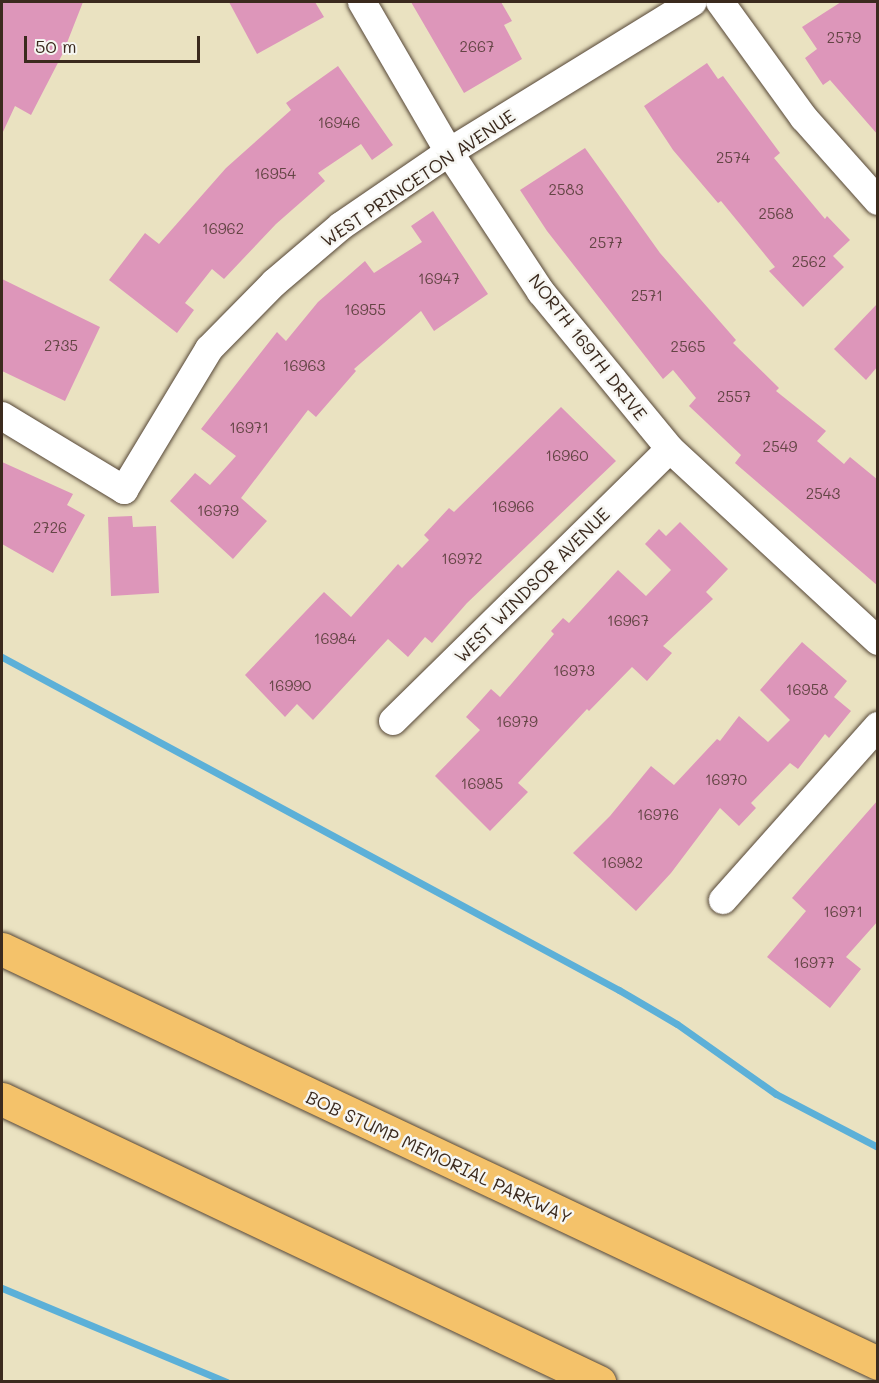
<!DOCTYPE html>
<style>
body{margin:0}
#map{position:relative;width:879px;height:1383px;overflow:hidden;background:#eae2c1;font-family:Mali,sans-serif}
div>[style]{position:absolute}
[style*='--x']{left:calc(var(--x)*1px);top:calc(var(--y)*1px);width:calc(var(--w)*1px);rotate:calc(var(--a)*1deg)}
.stream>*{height:7px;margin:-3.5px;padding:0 3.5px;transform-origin:3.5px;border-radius:3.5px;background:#5cb0d8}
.building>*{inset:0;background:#dd96ba}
.roads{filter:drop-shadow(0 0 2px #554636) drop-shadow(0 0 2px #554636)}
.street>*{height:28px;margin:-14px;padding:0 14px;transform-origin:14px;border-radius:14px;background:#fff}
.highway>*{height:33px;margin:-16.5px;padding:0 16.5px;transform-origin:16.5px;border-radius:16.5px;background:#f4c26a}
span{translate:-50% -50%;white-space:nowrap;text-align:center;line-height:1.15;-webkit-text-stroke:5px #f6f6f2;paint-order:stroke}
.number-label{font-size:15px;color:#644545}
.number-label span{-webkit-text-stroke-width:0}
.street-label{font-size:18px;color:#3b2a1e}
.frame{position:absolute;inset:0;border:3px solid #3b2a1e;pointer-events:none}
.scale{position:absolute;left:24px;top:36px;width:176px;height:27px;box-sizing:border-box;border:3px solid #3b2a1e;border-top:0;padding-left:8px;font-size:18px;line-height:21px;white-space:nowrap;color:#3b2a1e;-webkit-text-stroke:4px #f6f6f2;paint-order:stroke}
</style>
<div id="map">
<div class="stream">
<i style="--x:2;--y:657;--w:701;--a:28.36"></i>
<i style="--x:619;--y:990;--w:67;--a:30.4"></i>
<i style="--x:677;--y:1024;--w:121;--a:35.3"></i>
<i style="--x:776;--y:1094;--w:115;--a:27.5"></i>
<i style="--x:2;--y:1288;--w:244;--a:22.7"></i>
</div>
<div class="building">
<i style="clip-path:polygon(2px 2px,83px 2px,63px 53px,31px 115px,15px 106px,2px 134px)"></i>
<i style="clip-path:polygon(229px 2px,315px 2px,324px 17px,257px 54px)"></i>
<i style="clip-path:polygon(411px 2px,501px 2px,512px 21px,504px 25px,522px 59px,464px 93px)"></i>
<i style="clip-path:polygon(841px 2px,878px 2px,878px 135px,830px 80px,823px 85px,805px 58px,817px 49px,802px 27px)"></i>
<i style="clip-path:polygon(707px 63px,718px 79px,723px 76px,780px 153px,774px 158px,825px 219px,827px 216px,850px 240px,833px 256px,844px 267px,803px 307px,769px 271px,775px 267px,721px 201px,718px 203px,673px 150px,644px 106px)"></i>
<i style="clip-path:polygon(338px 66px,393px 145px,372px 160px,361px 144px,318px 173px,325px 181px,276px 224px,224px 279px,212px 269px,185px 303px,194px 310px,177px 333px,109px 280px,145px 233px,159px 244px,226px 168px,291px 110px,286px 103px)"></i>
<i style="clip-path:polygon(585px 148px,660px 253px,736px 340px,733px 343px,779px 388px,776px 391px,826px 431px,817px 441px,844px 464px,850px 457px,878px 480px,878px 586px,735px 463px,741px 455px,689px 406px,696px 398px,673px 370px,663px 379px,547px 231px,520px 190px)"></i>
<i style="clip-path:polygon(433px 211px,488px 294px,434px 331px,421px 311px,354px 369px,356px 371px,316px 417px,308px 410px,241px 498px,267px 521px,233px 559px,170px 501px,195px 473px,210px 485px,236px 456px,201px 429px,277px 332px,286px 341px,318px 302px,365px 261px,374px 273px,422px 242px,411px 226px)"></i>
<i style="clip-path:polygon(2px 279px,100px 327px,65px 401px,2px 371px)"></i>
<i style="clip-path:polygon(878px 303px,878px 366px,866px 380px,834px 349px)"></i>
<i style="clip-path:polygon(561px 407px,616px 461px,467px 603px,432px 643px,425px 637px,408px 657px,388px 639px,313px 720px,297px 704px,285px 717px,245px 675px,324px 592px,351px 617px,398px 564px,402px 568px,429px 540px,424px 535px,449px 508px,454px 512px)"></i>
<i style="clip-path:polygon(2px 462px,73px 494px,67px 505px,85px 515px,53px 573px,2px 544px)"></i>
<i style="clip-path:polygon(132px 516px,133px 527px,156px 526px,159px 593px,111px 596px,108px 517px)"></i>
<i style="clip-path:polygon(680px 522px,728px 569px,706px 592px,713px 599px,663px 646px,672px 653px,647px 681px,632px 667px,589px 711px,587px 709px,518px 783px,528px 792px,490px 831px,435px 776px,480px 730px,466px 717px,491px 689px,500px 697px,554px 634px,551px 631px,563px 618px,569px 623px,618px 570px,646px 596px,671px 570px,645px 544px,659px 529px,666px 536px)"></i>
<i style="clip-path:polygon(802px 642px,847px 681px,834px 697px,851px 711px,829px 738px,825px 734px,798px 769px,790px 763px,751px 803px,756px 808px,739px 826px,720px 808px,671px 873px,636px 911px,573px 853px,610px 816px,651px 766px,674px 785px,717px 739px,720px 741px,739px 716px,768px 742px,790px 720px,760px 690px)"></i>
<i style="clip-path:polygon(878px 800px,878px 921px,846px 957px,861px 969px,830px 1008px,767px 957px,806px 911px,792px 898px)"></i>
</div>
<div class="roads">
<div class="street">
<i style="--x:362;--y:2;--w:173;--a:59.9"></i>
<i style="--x:449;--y:152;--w:168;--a:56.7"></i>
<i style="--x:541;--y:292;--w:203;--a:50.6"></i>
<i style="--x:670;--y:449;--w:283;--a:42.7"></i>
<i style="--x:720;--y:2;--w:143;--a:54.1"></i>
<i style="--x:804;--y:118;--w:111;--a:48.3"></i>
<i style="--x:2;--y:416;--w:143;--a:31.2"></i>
<i style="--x:124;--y:490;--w:165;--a:-58.9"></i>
<i style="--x:209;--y:349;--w:93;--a:-45.4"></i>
<i style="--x:274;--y:283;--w:88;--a:-40.4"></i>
<i style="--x:341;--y:226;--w:131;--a:-34.4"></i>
<i style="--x:449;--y:152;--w:286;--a:-31.6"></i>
<i style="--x:393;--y:721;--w:388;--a:-44.5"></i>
<i style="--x:723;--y:900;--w:233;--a:-48.3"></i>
</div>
<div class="highway">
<i style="--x:2;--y:949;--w:969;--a:25.3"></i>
<i style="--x:2;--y:1099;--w:661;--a:25.36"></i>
</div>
</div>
<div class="number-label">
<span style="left:844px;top:38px">2579</span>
<span style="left:477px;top:47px">2667</span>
<span style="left:339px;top:123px">16946</span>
<span style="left:733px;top:158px">2574</span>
<span style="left:275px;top:174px">16954</span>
<span style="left:566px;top:190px">2583</span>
<span style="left:776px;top:214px">2568</span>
<span style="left:223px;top:229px">16962</span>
<span style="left:606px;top:243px">2577</span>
<span style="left:809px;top:262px">2562</span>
<span style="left:439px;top:279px">16947</span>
<span style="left:647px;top:296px">2571</span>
<span style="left:365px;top:310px">16955</span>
<span style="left:61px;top:346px">2735</span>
<span style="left:688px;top:347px">2565</span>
<span style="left:304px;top:366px">16963</span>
<span style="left:734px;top:397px">2557</span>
<span style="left:249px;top:428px">16971</span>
<span style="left:780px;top:447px">2549</span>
<span style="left:567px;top:456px">16960</span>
<span style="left:823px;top:494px">2543</span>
<span style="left:513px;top:507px">16966</span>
<span style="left:218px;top:511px">16979</span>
<span style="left:50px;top:528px">2726</span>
<span style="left:462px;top:559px">16972</span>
<span style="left:628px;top:621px">16967</span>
<span style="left:335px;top:639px">16984</span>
<span style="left:574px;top:671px">16973</span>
<span style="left:290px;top:686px">16990</span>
<span style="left:807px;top:690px">16958</span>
<span style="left:517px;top:722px">16979</span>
<span style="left:726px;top:780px">16970</span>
<span style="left:482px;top:784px">16985</span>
<span style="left:658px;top:815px">16976</span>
<span style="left:622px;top:863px">16982</span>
<span style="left:843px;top:912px">16971</span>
<span style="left:814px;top:963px">16977</span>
</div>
<div class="street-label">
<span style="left:418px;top:178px;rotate:-34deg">WEST PRINCETON AVENUE</span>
<span style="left:588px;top:347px;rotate:52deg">NORTH 169TH DRIVE</span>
<span style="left:532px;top:585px;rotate:-45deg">WEST WINDSOR AVENUE</span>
<span style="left:439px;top:1157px;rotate:25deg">BOB STUMP MEMORIAL PARKWAY</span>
</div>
<div class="frame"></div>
<div class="scale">50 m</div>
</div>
